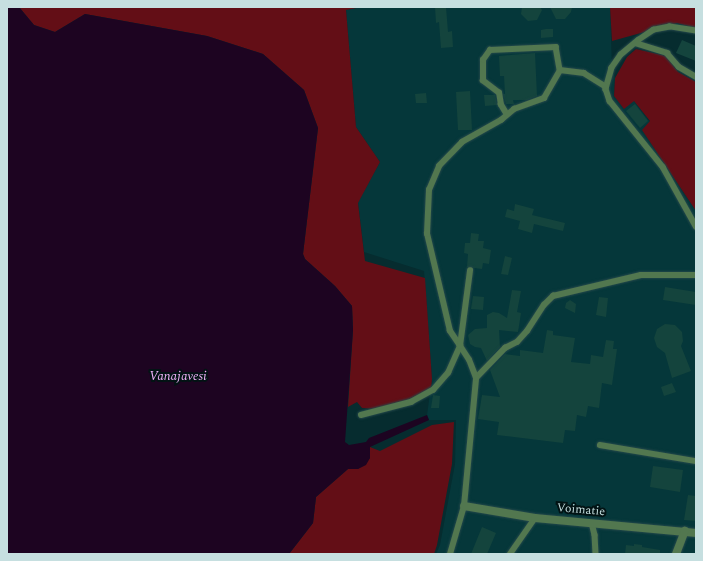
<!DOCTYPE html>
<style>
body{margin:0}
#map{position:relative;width:703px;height:561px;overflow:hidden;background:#062c2f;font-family:Spectral,serif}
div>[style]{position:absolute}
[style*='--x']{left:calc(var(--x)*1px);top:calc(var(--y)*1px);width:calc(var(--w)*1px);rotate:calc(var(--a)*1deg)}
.built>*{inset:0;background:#05373a}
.green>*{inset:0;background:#630e16}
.water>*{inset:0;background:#1d0421}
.building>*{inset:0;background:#14443d}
.roads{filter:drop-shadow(0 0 1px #25494b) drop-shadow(0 0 1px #25494b)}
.service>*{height:5.5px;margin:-2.75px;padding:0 2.75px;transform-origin:2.75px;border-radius:2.75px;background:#52774f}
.minor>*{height:8px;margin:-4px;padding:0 4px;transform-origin:4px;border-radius:4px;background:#52774f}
span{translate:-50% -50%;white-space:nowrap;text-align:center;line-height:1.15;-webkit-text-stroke:4px #021314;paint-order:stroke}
.street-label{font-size:12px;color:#c6dfe0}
.water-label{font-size:13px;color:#efb1f8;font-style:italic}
.frame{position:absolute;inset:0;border:8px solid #c6dfe0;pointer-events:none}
</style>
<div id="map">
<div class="built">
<i style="clip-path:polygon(361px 7px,610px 7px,612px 68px,615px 78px,614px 96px,634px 101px,650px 122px,643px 130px,696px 211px,696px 554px,436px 554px,440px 545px,455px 464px,456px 420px,429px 420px,427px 415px,432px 379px,424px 271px,364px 252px,358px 202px,380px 162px,356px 127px,346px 10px)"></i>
</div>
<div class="green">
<i style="clip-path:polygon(19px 7px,361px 7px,346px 10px,356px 127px,380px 162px,358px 203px,365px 261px,425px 278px,432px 379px,431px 389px,409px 400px,377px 409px,362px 408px,357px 402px,348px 407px,353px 330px,352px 306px,335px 286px,305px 259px,303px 254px,318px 128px,304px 90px,263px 54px,207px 36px,85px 14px,55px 32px,34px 25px)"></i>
<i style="clip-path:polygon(610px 7px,696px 7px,696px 28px,677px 23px,612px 41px)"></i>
<i style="clip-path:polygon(636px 49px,666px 56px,678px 72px,696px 82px,696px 211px,642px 130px,650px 121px,634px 101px,624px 109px,614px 96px,615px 78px,627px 57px)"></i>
<i style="clip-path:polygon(454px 422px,452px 464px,437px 545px,434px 554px,289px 554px,313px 523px,316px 497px,348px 469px,358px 469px,370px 458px,370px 447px,380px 451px,432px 425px)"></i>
</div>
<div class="water">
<i style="clip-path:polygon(7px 7px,19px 7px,34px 25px,55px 32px,85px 14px,207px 36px,263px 54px,304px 90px,318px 128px,303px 254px,305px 259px,335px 286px,352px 306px,353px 330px,345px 442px,349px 445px,366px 442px,369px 438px,427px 415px,429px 420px,370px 447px,370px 458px,366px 465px,358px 469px,348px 469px,316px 497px,313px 523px,289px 554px,7px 554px)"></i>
</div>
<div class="building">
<i style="clip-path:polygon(435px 7px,446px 7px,448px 32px,452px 31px,453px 47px,441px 48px,439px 22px,436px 23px)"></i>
<i style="clip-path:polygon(522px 7px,540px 7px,542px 10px,537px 20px,528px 21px,521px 14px)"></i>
<i style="clip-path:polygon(550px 7px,572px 7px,571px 12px,565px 19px,556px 19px)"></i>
<i style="clip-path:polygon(546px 29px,553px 29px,553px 37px,541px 38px,541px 30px)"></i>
<i style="clip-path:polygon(682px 40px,696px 46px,696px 61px,676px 53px)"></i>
<i style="clip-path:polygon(535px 53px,537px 96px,527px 100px,513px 100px,514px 104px,506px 104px,503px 94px,505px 94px,504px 76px,500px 76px,499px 56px)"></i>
<i style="clip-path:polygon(470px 91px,472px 130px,458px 130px,456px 92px)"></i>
<i style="clip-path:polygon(426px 93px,427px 103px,416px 103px,415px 94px)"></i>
<i style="clip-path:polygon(484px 95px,495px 95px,497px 105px,485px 106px)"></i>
<i style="clip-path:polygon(635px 104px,648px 121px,640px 128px,626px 111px)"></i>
<i style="clip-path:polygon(515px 204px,534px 209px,532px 215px,565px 223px,563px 231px,534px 224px,532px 233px,518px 229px,520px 221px,505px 217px,507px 209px,514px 211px)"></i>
<i style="clip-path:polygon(471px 233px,479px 234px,478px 241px,484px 241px,483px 248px,491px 250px,489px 264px,483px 263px,482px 269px,467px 267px,468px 254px,464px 253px,465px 243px,470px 243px)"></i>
<i style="clip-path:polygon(505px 256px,512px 258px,508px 275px,501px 274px)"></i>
<i style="clip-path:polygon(665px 287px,696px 292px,696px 305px,663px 300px)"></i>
<i style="clip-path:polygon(512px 290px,521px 291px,517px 312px,521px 313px,518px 332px,499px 330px,500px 347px,487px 361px,481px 348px,475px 347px,470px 344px,468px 335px,475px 329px,487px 328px,487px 315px,493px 312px,499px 313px,507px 318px)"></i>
<i style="clip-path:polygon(473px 296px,484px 297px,483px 310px,471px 309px)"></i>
<i style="clip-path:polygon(599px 297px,608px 298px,606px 317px,596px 315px)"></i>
<i style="clip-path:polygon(570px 300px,576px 304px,575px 313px,565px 308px,566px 303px)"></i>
<i style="clip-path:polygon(665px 324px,675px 325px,682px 332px,683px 341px,681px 346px,691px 371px,672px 378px,665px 353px,657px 347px,654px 338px,657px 329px)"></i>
<i style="clip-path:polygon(547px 330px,553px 331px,553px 335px,575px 338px,571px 362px,590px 364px,591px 355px,603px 357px,606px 340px,614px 341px,613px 349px,617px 349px,612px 385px,602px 383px,599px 408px,588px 406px,586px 417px,577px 415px,575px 431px,565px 430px,563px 443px,497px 435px,499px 422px,478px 419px,482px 395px,500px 397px,490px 370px,505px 354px,520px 356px,520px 350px,543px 353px)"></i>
<i style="clip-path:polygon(672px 383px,676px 392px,664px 396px,661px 387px)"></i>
<i style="clip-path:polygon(433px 395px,440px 396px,439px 408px,431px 408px)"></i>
<i style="clip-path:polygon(653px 466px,683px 470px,680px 492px,650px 487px)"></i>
<i style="clip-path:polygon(688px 495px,696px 496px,696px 521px,684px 520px)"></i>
<i style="clip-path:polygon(482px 527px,496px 533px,487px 554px,471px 554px)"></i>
<i style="clip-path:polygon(634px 544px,642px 545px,642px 547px,660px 550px,660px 554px,625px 554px,626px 545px,634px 546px)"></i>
</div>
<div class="roads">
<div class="service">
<i style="--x:696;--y:31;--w:26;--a:-171"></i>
<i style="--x:670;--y:27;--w:16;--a:169"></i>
<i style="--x:654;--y:30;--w:18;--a:146"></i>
<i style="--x:639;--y:40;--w:23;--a:140"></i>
<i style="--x:621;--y:55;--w:16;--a:125"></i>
<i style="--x:612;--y:68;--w:22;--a:106"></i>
<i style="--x:606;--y:89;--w:13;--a:72"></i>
<i style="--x:610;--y:101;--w:85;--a:51.2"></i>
<i style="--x:663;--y:167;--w:68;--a:60.8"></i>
<i style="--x:635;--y:43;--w:34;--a:17"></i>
<i style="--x:667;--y:53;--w:18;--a:49"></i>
<i style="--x:679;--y:67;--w:20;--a:30"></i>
<i style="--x:507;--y:115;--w:12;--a:-121"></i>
<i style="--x:501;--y:105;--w:12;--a:-99"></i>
<i style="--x:499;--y:93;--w:20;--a:-143"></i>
<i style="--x:483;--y:81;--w:21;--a:-90"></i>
<i style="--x:483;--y:60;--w:12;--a:-55"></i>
<i style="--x:490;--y:50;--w:66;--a:-2.6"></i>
<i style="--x:556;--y:47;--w:23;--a:80"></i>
<i style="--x:476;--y:378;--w:42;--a:-46"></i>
<i style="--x:505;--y:348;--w:13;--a:-27"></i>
<i style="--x:517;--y:342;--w:15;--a:-48"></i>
<i style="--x:527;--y:331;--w:31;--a:-57"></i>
<i style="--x:544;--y:305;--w:13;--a:-45"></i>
<i style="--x:553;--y:296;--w:90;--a:-13.4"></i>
<i style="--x:641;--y:275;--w:55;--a:0"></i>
<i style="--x:361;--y:415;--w:52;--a:-14.6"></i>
<i style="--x:411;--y:402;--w:25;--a:-29"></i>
<i style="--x:433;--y:390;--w:23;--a:-49"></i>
<i style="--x:448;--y:373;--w:30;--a:-66"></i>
<i style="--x:460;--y:346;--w:18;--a:-124"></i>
<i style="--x:450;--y:331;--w:100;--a:-103.3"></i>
<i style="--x:427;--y:234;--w:44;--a:-87.4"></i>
<i style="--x:429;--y:190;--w:26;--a:-67"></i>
<i style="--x:439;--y:166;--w:33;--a:-46"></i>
<i style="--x:462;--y:142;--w:45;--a:-29.4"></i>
<i style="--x:501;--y:120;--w:17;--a:-40"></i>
<i style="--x:514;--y:109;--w:32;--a:-20"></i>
<i style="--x:544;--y:98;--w:32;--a:-60"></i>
<i style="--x:560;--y:70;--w:24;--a:7"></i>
<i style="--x:584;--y:73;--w:26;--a:32"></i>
<i style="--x:600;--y:445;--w:97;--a:9.5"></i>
<i style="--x:592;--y:523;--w:12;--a:76"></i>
<i style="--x:595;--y:535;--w:19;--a:87"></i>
<i style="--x:450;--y:554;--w:50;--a:-73.7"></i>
<i style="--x:464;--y:506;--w:129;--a:-84.6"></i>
<i style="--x:476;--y:378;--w:19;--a:-111"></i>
<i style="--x:469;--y:360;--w:17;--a:-123"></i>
<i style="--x:460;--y:346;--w:76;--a:-82.4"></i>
<i style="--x:510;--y:554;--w:44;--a:-55.2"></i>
</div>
<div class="minor">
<i style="--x:464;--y:506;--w:72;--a:9.6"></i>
<i style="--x:535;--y:518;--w:162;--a:5.3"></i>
<i style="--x:676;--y:554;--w:25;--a:-69"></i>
</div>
</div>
<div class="street-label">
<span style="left:581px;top:510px;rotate:5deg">Voimatie</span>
</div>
<div class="water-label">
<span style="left:178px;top:376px">Vanajavesi</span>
</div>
<div class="frame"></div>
</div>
